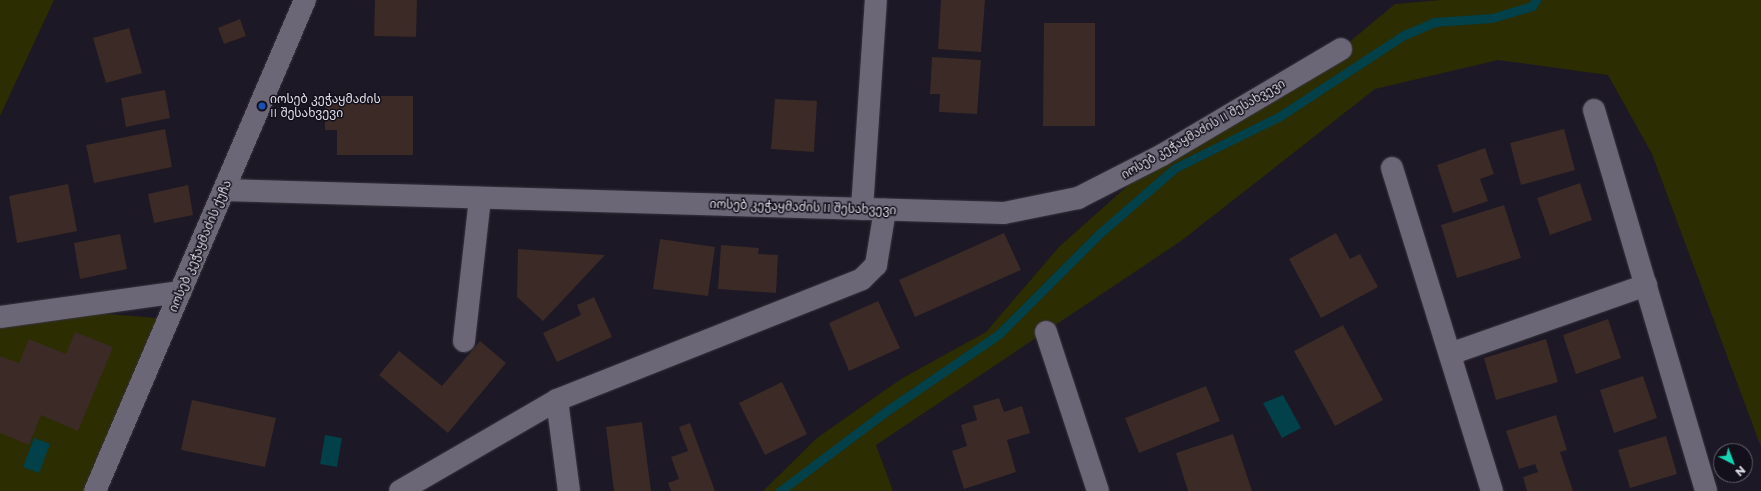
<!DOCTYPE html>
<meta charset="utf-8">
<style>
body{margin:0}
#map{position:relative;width:1761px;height:491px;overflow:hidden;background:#1c1825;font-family:Montserrat,"Noto Sans Georgian",sans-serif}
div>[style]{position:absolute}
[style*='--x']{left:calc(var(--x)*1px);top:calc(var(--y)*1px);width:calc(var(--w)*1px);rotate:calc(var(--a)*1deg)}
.green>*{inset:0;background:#2c2d00}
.water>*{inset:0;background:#02404a}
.stream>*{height:9px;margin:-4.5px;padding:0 4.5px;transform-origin:4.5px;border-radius:4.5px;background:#02404a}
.building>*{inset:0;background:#3b2a26}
.roads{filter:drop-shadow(0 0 1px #37343e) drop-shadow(0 0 1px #37343e)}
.minor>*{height:22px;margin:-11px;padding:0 11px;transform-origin:11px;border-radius:11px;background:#6b6777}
.dots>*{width:11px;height:11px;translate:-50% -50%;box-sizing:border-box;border:2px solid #13101c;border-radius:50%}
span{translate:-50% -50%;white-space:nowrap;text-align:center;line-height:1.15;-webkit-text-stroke:3px #13101c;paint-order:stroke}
.poi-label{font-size:12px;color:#e2e0e9}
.left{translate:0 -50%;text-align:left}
.street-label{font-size:12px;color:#e2e0e9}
.north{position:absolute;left:1713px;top:443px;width:40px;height:40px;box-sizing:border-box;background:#13101c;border:1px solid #66636e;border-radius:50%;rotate:138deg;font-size:11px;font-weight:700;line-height:16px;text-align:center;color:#e2e0e9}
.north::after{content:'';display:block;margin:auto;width:14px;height:18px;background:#16d5b3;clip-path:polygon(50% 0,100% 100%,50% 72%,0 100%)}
</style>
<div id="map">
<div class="green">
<i style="clip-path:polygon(0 0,54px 0,0 116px)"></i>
<i style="clip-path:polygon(1441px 0,1761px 0,1761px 447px,1652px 154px,1608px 75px,1498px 60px,1375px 89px,1181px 241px,876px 445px,893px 491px,763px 491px,817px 438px,901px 379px,986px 332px,1059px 247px,1162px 155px,1341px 49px,1395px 4px)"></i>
<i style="clip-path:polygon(0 305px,168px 319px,91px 491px,0 491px)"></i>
</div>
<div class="water">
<i style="clip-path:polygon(1283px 395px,1301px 428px,1282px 438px,1263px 403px)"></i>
<i style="clip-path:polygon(325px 435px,342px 438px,337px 467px,320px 464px)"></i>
<i style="clip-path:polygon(34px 438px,50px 444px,39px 473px,23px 467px)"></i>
</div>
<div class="stream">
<i style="--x:780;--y:491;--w:135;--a:-36.9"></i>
<i style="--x:888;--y:410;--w:135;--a:-34.4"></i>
<i style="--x:999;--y:334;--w:143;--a:-45"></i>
<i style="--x:1100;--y:233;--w:99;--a:-40.9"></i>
<i style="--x:1175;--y:168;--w:117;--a:-26.3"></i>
<i style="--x:1280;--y:116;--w:148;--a:-33.2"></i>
<i style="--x:1404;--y:35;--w:33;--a:-23"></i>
<i style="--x:1434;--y:22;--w:58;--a:-3.9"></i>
<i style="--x:1492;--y:18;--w:42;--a:-16.7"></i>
<i style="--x:1532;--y:6;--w:7;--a:-56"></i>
</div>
<div class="building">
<i style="clip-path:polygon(375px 0,417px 0,416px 37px,374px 36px)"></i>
<i style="clip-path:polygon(941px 0,985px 0,981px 52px,938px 49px)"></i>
<i style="clip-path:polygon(240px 19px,246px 36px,224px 44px,218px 28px)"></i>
<i style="clip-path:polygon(1044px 23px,1095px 23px,1095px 126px,1043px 126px)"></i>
<i style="clip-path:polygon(129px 28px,142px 73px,106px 83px,93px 38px)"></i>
<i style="clip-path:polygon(932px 57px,981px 60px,977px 114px,939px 112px,940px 94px,930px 94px)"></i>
<i style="clip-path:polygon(165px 90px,170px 118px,126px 127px,121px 98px)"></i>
<i style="clip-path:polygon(325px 96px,413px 96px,413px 155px,337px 155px,337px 130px,325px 130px)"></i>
<i style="clip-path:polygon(775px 99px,817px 101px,814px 152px,771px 149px)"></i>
<i style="clip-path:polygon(165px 129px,172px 167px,94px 183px,86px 145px)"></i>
<i style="clip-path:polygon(1564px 129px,1575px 170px,1521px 185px,1510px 143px)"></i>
<i style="clip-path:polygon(1485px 148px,1494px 174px,1480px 179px,1488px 201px,1453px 213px,1437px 165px)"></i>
<i style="clip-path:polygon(1580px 183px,1592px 220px,1550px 235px,1537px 198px)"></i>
<i style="clip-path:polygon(68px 184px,77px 231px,17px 243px,9px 196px)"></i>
<i style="clip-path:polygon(188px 185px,193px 215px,154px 223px,148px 194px)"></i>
<i style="clip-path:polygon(1504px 205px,1521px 258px,1457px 278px,1441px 225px)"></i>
<i style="clip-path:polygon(1004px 233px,1021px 270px,915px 317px,899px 280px)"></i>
<i style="clip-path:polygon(1336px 233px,1350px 259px,1360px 254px,1378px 287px,1321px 318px,1289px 259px)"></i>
<i style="clip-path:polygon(120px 234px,127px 269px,80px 279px,74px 243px)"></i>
<i style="clip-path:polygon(660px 239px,715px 247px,708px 296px,653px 289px)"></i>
<i style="clip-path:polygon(721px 245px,759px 248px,758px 254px,778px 255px,776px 293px,718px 289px)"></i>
<i style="clip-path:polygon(518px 249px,605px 255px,543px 321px,517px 297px)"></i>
<i style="clip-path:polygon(594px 297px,612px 337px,557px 362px,543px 333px,581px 315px,577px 305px)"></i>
<i style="clip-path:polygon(878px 301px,900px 348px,849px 371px,829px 323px)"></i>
<i style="clip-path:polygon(1608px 319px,1621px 358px,1576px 374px,1563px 335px)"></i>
<i style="clip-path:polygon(1343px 325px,1383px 400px,1335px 426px,1294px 351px)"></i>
<i style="clip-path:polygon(75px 332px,113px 347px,78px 431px,41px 415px,29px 445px,0 433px,0 356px,19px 363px,29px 339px,66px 354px)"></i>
<i style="clip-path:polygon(1546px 339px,1558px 382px,1496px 400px,1484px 358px)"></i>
<i style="clip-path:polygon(480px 341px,506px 363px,448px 433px,379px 375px,399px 351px,442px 386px)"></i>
<i style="clip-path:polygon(1643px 376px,1657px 418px,1614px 433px,1600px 390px)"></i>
<i style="clip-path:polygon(782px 382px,807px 434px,765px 455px,739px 403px)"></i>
<i style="clip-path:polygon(1206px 386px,1220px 421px,1139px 453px,1125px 418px)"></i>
<i style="clip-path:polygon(999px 398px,1004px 412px,1022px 406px,1030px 433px,1007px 440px,1016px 472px,964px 489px,952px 451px,967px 446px,961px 425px,977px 420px,973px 406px)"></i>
<i style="clip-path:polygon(192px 400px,276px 418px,265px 467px,181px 450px)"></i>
<i style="clip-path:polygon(1556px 415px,1567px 450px,1560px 452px,1573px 491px,1527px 491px,1523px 477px,1538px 472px,1535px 464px,1519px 469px,1506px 431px)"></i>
<i style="clip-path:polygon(642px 422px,651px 491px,614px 491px,606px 427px)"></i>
<i style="clip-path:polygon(690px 423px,715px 491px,671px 491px,668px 483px,679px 479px,671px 457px,688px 451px,679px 427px)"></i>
<i style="clip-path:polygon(1233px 434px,1252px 491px,1188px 491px,1176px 453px)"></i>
<i style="clip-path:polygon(1666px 436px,1677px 474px,1630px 488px,1618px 450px)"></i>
</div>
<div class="roads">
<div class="minor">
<i style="--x:1594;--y:110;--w:397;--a:73.6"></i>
<i style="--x:1392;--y:168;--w:338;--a:72.8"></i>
<i style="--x:224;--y:190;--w:780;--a:1.69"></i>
<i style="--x:1004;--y:213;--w:76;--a:-11.5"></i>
<i style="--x:1078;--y:198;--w:94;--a:-27.1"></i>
<i style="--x:1162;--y:155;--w:208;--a:-30.6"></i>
<i style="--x:862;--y:209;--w:209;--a:-86.2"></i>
<i style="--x:0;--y:317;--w:182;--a:-7.9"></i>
<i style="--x:1046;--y:332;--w:167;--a:71.9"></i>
<i style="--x:464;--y:341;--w:144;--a:-83.6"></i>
<i style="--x:1450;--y:354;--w:208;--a:-19.4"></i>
<i style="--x:557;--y:400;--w:92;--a:82.5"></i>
<i style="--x:95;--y:491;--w:534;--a:-66.84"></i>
<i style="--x:400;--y:491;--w:181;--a:-30.1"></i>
<i style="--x:557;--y:400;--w:328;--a:-21.6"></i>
<i style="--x:862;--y:279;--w:20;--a:-45"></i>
<i style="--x:876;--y:265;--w:56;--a:-80.7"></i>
</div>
</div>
<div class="dots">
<i style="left:262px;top:106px;background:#1a4fb4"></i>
</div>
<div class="poi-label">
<span class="left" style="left:270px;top:106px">იოსებ კეჭაყმაძის<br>II შესახვევი</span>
</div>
<div class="street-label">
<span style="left:1203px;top:129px;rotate:-30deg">იოსებ კეჭაყმაძის II შესახვევი</span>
<span style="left:803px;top:207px;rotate:2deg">იოსებ კეჭაყმაძის II შესახვევი</span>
<span style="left:200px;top:246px;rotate:-67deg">იოსებ კეჭაყმაძის ქუჩა</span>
</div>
<div class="north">N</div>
</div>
